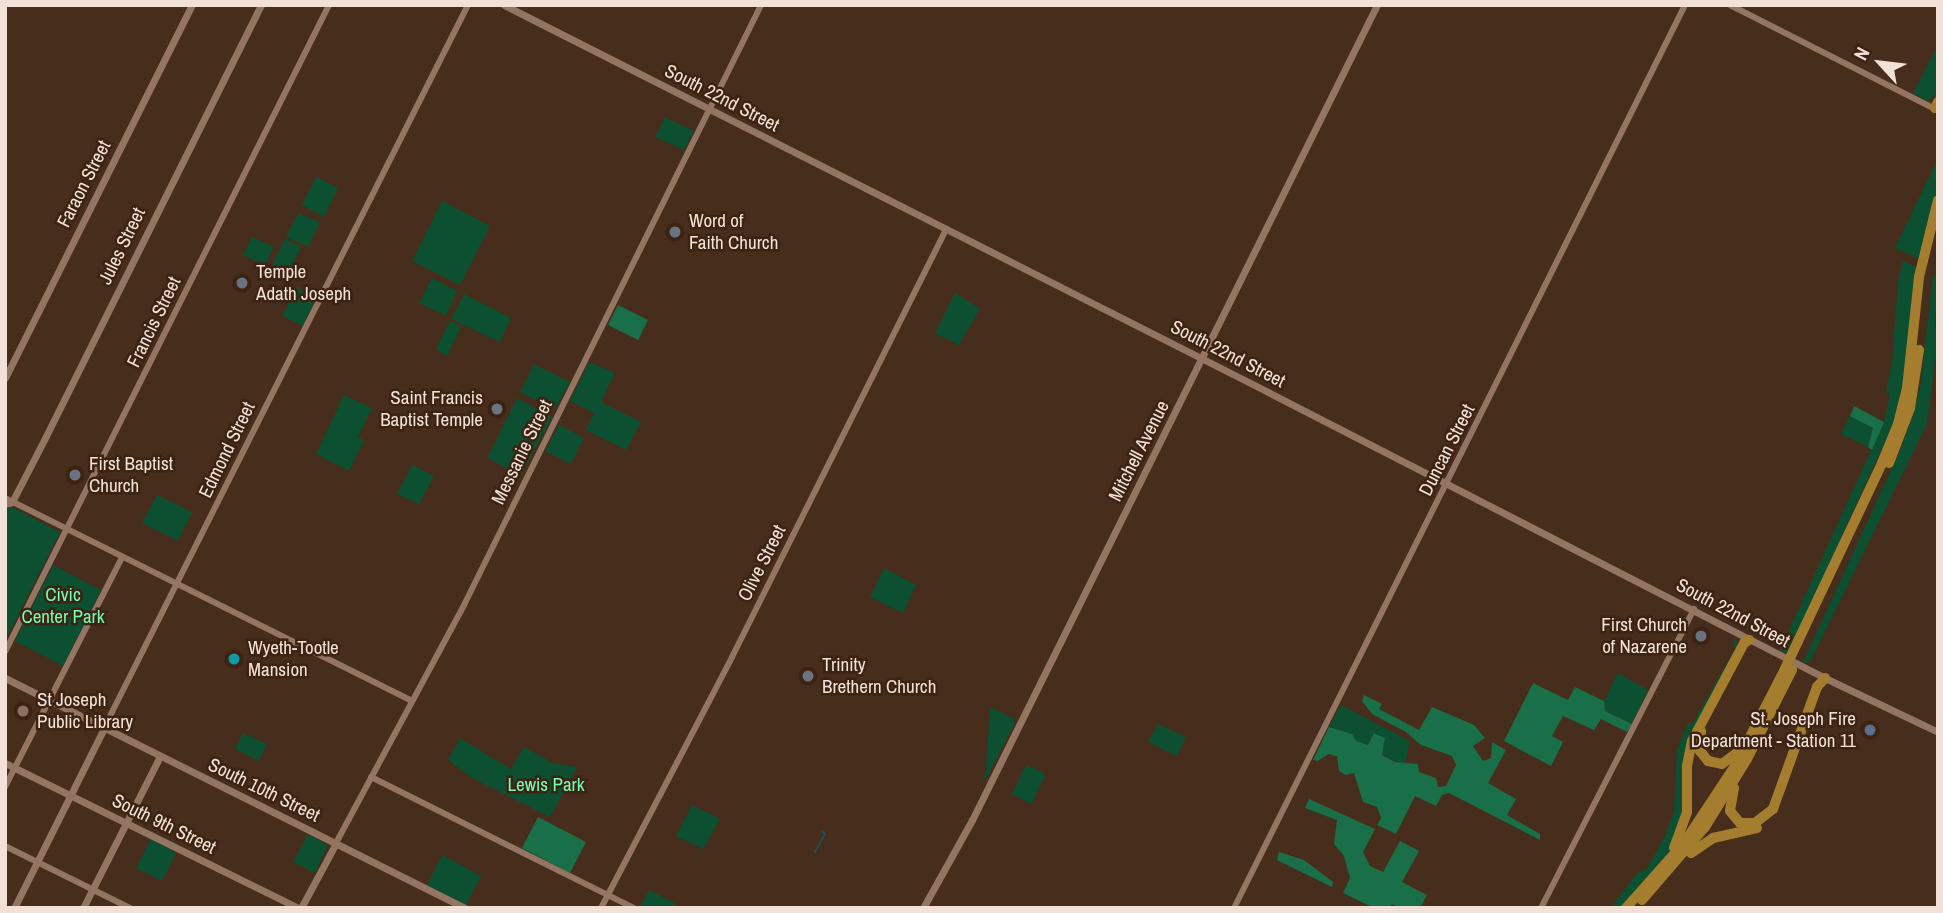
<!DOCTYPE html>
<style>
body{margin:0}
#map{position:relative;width:1943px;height:913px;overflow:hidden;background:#472d1c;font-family:"Archivo Narrow",sans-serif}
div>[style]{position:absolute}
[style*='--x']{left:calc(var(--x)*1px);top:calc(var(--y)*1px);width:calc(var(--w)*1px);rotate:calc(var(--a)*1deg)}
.green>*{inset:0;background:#0c4f31}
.forest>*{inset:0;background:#196f48}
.stream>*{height:2px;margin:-1px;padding:0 1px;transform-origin:1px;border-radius:1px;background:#214e56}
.tertiary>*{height:6px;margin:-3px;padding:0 3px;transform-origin:3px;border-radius:3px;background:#937562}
.secondary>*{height:7px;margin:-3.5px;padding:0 3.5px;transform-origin:3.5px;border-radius:3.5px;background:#937562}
.motorway>*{height:10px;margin:-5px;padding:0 5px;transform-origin:5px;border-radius:5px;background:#a47e2e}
.dots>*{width:19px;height:19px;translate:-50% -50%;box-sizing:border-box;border:4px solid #3c2312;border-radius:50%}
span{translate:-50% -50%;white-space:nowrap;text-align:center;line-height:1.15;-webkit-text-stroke:5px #3c2312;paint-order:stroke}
.street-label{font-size:19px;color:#f2e1d7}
.poi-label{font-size:19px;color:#f2e1d7}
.left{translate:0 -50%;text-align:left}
.right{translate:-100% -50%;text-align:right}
.park-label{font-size:19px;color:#74fdb7}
.frame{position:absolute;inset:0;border:7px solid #f2e1d7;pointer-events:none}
.north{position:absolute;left:1845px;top:28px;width:70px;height:70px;-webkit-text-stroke:5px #3c2312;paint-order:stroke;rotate:297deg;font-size:19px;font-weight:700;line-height:28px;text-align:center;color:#f2e1d7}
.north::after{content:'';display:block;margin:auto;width:24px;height:32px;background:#f2e1d7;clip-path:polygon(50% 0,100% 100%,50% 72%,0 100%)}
</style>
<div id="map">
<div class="green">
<i style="clip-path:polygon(1938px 44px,1938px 94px,1927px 101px,1913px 93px)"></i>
<i style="clip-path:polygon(665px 117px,694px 131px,684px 150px,655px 137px)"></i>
<i style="clip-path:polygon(1938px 158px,1938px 185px,1919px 259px,1895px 248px)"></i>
<i style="clip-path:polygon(316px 177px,338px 188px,324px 217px,302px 205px)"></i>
<i style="clip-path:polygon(442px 201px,490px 226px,460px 285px,412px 261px)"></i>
<i style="clip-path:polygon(298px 213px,320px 222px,308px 247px,286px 237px)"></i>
<i style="clip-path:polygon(252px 237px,274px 247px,265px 265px,243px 255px)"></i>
<i style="clip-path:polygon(285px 239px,301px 247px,287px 277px,271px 268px)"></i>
<i style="clip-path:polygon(1903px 261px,1917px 267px,1905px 377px,1893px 424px,1788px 654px,1780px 650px,1884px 422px,1890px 394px,1886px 391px,1892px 363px,1898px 279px)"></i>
<i style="clip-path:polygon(1933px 274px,1938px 276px,1935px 326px,1938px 339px,1927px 424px,1811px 660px,1806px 663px,1803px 662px,1898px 455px,1914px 412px,1921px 382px)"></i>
<i style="clip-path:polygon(432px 278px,457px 291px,446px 316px,419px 303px)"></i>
<i style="clip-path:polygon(296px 288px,316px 298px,303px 326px,282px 316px)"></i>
<i style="clip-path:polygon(955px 293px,980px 309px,959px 345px,935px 333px)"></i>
<i style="clip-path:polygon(464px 294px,511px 318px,500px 342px,451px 319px)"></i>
<i style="clip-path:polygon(450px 321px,461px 327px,447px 356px,436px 349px)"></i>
<i style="clip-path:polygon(589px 362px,615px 373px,601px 402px,641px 422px,626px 450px,586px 430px,594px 413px,570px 401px)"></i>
<i style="clip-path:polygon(534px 364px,570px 382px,555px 409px,520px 392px)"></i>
<i style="clip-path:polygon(344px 395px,372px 408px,358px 437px,364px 440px,349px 471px,316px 454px)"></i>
<i style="clip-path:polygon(517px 398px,552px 417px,521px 475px,487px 458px)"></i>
<i style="clip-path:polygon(1850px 416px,1874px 428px,1868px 447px,1841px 434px)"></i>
<i style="clip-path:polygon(559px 425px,584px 438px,571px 464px,545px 451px)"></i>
<i style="clip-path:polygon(412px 465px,434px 476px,419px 504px,397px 494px)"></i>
<i style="clip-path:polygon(157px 495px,192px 512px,178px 541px,142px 523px)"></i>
<i style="clip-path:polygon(12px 507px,60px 532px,5px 641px,5px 508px)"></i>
<i style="clip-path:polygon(53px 565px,101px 590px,63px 666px,15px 641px)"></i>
<i style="clip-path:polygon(884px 568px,916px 585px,903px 613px,870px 597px)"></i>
<i style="clip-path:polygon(1733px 637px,1739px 645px,1698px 722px,1684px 807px,1674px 846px,1622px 908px,1611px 908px,1637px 873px,1647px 868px,1664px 838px,1674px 810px,1677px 749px,1688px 723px,1692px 724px,1735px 649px)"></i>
<i style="clip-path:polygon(1618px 673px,1648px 690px,1632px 724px,1605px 711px,1604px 701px)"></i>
<i style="clip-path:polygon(1341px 705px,1410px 741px,1405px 763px,1395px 762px,1382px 754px,1385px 739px,1375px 733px,1368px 745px,1355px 741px,1352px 734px,1329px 727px)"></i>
<i style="clip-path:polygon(990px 707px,1014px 719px,1015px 723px,987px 777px,982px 779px,986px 771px)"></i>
<i style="clip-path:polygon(1158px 724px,1186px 737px,1177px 756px,1148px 742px)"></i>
<i style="clip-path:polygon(243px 733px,267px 744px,259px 761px,235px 749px)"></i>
<i style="clip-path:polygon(460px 738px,511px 769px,524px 747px,553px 763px,577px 767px,550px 817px,472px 778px,448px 760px)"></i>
<i style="clip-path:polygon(1026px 765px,1046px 774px,1031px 804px,1012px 794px)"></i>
<i style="clip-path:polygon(692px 805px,720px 819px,703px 849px,676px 836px)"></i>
<i style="clip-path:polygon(308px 834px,328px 845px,315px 873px,293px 862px)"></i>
<i style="clip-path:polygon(151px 839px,176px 853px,162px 881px,136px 868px)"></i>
<i style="clip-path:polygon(442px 855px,481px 876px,466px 905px,427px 885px)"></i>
<i style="clip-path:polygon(649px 890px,676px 904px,674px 908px,640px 907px)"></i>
</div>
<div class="forest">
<i style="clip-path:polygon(618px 305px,648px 320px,638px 340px,608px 325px)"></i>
<i style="clip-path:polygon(1854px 406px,1884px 422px,1872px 450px,1868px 447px,1873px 428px,1850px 416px)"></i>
<i style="clip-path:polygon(1533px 683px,1568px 700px,1575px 687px,1604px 701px,1605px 711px,1632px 724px,1627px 732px,1601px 719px,1594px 730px,1563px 716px,1552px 736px,1563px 742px,1551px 766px,1504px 741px)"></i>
<i style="clip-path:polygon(1364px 695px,1382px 704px,1379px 709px,1419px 730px,1432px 707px,1474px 725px,1485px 738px,1473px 746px,1483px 761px,1491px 758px,1492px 742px,1506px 750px,1488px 783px,1516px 799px,1507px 815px,1540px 834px,1540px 840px,1449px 793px,1442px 795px,1436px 806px,1415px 796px,1396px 834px,1377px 825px,1381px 818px,1377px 807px,1363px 802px,1354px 773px,1346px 775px,1339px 771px,1337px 756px,1328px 754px,1318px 761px,1313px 760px,1329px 727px,1352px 734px,1356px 741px,1368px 745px,1374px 733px,1385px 738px,1382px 755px,1395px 762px,1418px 764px,1419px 772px,1436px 778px,1438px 787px,1446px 786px,1456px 765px,1452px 756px,1421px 745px,1406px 732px,1372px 714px,1362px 701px)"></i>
<i style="clip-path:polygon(1309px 799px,1375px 829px,1363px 852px,1370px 866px,1383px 872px,1400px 841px,1419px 851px,1402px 882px,1427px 895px,1420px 908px,1399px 908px,1392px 904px,1390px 908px,1374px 908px,1343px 893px,1350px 878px,1344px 856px,1334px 844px,1337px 820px,1305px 808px)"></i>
<i style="clip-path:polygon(538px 817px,586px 842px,570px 873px,522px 848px)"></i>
<i style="clip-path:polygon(1279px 852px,1304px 860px,1333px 882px,1332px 887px,1277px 860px)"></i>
</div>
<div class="stream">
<i style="--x:815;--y:852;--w:21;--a:-61"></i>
<i style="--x:825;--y:834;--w:4;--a:-135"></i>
</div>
<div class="tertiary">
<i style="--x:1730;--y:5;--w:232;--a:26.9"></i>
<i style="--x:5;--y:498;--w:455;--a:26.5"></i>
<i style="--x:5;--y:652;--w:724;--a:-63.4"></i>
<i style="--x:104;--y:728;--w:809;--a:-63.28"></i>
<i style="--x:371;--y:777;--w:294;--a:26.5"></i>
<i style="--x:5;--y:787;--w:258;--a:-63"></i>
<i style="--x:336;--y:843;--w:270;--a:-61.7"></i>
<i style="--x:464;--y:605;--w:669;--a:-63.66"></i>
<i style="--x:5;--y:846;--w:140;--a:26.4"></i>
<i style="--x:601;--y:908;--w:283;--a:-62.4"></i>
<i style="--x:732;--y:657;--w:479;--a:-63.4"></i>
<i style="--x:1234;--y:908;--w:1009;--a:-63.46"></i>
<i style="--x:1541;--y:908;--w:336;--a:-62.9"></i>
</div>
<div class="secondary">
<i style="--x:504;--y:5;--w:856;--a:26.86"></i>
<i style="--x:1268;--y:392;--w:626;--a:27.18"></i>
<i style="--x:1825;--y:678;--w:125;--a:25.5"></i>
<i style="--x:5;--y:378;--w:417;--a:-63.4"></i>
<i style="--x:5;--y:504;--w:7;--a:-16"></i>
<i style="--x:12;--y:502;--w:74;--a:-62.7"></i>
<i style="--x:46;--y:436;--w:482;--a:-63.5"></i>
<i style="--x:5;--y:678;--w:514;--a:26.57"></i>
<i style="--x:5;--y:763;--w:327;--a:26.3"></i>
<i style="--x:14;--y:908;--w:201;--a:-63.4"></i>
<i style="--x:83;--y:908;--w:170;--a:-63.1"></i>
<i style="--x:301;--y:908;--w:74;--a:-61.7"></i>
<i style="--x:923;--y:908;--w:101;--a:-60.9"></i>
<i style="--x:972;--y:820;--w:910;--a:-63.58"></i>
</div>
<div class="motorway">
<i style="--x:1935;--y:108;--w:7;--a:-63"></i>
<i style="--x:1889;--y:463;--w:59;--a:-69.1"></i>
<i style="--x:1910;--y:408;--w:59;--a:-81.2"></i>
<i style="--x:1701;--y:731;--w:20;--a:93"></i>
<i style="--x:1700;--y:751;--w:13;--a:51"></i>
<i style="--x:1708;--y:761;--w:14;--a:12"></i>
<i style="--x:1722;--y:764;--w:20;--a:-37"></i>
<i style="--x:1734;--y:788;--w:23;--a:100"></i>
<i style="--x:1730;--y:811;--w:16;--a:50"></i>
<i style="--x:1740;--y:823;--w:15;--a:0"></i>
<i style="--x:1755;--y:823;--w:23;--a:-38"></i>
<i style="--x:1773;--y:809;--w:130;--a:-70.2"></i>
<i style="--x:1817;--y:687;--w:12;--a:-48"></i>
<i style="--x:1674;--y:848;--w:38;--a:-70"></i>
<i style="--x:1687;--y:812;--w:46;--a:-90"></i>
<i style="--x:1687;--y:766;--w:25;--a:-79"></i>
<i style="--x:1692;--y:741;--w:111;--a:-62"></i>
<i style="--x:1744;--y:643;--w:6;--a:-31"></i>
<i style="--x:1691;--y:853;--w:27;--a:-34"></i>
<i style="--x:1713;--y:838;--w:45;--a:-12.8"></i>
<i style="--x:1642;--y:900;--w:96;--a:-49.2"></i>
<i style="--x:1705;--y:827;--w:80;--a:-58.3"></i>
<i style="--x:1747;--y:759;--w:100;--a:-63.2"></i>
<i style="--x:1626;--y:908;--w:87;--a:-48.3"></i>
<i style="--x:1684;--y:843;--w:92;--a:-56.5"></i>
<i style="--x:1735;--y:766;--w:100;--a:-62.7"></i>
<i style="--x:1781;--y:677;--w:237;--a:-64.7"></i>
<i style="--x:1882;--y:463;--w:42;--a:-67.7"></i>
<i style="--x:1898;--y:424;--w:37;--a:-76"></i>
<i style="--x:1907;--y:388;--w:112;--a:-83.8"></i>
<i style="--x:1919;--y:277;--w:79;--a:-76.1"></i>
</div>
<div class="dots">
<i style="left:675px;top:232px;background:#6b7280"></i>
<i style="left:242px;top:283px;background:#6b7280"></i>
<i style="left:497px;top:409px;background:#6b7280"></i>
<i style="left:75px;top:475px;background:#6b7280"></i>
<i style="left:1701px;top:636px;background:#6b7280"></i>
<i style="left:234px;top:659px;background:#0f9aa8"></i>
<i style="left:808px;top:676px;background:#6b7280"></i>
<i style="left:23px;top:711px;background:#8d6e63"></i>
<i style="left:1870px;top:730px;background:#5c6f8a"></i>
</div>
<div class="street-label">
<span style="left:722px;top:98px;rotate:27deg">South 22nd Street</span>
<span style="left:84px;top:184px;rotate:-63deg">Faraon Street</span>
<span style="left:122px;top:246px;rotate:-64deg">Jules Street</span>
<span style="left:154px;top:322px;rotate:-64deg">Francis Street</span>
<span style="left:1228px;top:354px;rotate:27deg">South 22nd Street</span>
<span style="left:227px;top:450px;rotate:-64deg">Edmond Street</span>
<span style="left:1447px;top:450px;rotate:-63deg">Duncan Street</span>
<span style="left:1139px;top:451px;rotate:-63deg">Mitchell Avenue</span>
<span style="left:522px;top:452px;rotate:-64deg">Messanie Street</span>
<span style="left:762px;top:563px;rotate:-63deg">Olive Street</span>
<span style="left:1733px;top:613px;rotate:28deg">South 22nd Street</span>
<span style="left:264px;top:790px;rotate:26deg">South 10th Street</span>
<span style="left:164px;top:824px;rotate:26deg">South 9th Street</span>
</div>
<div class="poi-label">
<span class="left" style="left:689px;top:232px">Word of<br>Faith Church</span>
<span class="left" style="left:256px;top:283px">Temple<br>Adath Joseph</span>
<span class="right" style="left:483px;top:409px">Saint Francis<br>Baptist Temple</span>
<span class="left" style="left:89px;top:475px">First Baptist<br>Church</span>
<span class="right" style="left:1687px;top:636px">First Church<br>of Nazarene</span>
<span class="left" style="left:248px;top:659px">Wyeth-Tootle<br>Mansion</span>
<span class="left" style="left:822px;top:676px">Trinity<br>Brethern Church</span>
<span class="left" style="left:37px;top:711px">St Joseph<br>Public Library</span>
<span class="right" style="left:1856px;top:730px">St. Joseph Fire<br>Department - Station 11</span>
</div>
<div class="park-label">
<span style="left:63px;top:606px">Civic<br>Center Park</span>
<span style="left:546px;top:785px">Lewis Park</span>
</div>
<div class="frame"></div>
<div class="north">N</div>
</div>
